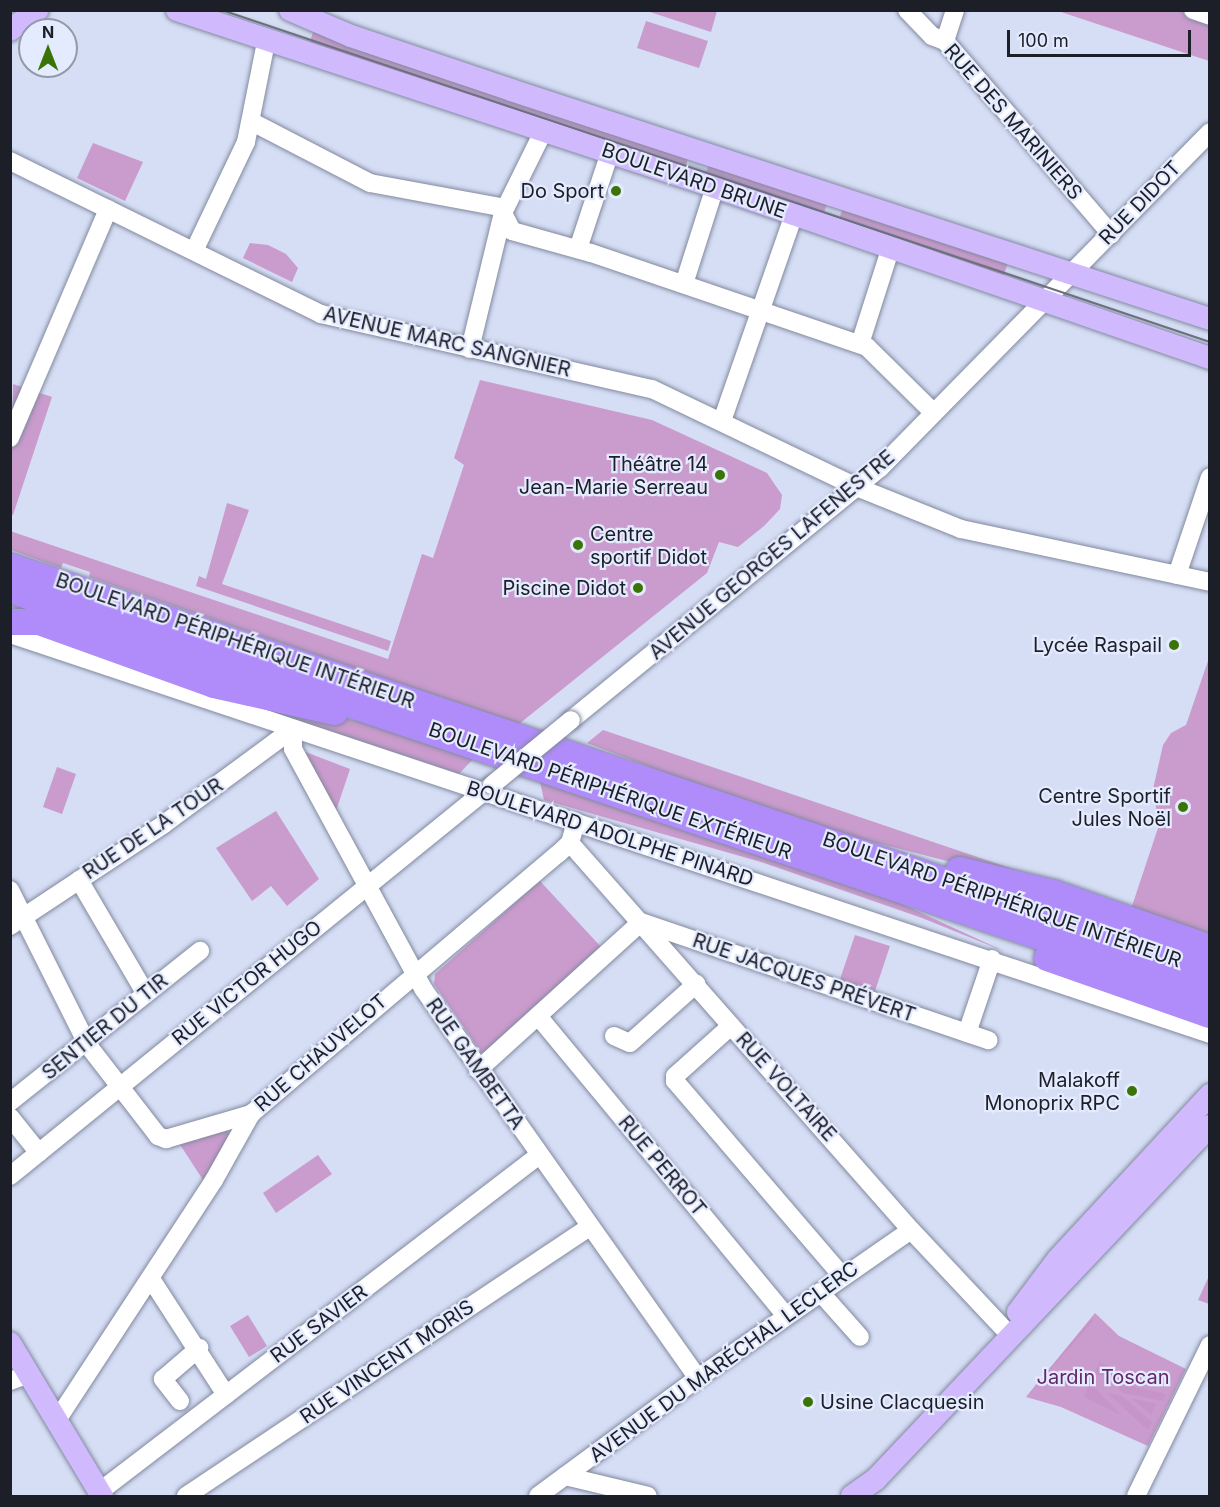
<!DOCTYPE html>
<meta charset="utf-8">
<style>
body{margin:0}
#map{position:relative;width:1220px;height:1507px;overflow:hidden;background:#d5def5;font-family:Inter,sans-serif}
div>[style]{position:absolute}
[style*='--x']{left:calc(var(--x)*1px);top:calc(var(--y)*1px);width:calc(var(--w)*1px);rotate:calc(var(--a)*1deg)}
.green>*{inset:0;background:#ca9bcd}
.forest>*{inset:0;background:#c794ca}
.roads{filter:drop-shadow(0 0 2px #82899f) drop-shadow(0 0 2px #82899f)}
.minor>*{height:18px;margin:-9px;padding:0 9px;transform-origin:9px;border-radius:9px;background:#fff}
.major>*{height:22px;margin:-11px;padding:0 11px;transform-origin:11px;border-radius:11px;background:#d0bafd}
.highway>*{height:26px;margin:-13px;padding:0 13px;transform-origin:13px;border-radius:13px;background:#b08cfb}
.tram>*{height:1.5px;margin:-0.75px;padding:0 0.75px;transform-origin:0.75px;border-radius:0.75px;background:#6b707f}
.bridges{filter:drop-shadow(0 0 2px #82899f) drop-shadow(0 0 2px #82899f)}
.minor-bridge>*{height:18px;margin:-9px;padding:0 9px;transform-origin:9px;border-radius:9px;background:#fff}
.dots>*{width:16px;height:16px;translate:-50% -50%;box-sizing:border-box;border:3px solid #e4ebfe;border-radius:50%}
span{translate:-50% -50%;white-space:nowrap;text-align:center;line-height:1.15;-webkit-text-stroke:4.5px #e4ebfe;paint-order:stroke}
.street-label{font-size:20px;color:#1d1f28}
.poi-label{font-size:20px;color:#1d1f28}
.right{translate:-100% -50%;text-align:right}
.left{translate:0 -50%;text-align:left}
.park-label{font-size:20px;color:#632769}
.frame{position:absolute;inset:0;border:12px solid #1d1f28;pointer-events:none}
.north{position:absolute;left:18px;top:18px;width:60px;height:60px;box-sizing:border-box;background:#e4ebfe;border:2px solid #9499a8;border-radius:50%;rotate:0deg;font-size:16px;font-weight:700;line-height:24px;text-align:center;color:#1d1f28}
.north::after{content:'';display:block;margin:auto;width:21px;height:27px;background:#3a7407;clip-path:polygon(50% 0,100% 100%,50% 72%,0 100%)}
.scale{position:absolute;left:1007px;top:30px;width:184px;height:27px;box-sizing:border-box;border:3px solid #1d1f28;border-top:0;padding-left:8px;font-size:18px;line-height:21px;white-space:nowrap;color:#1d1f28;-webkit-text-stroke:4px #e4ebfe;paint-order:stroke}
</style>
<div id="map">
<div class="green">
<i style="clip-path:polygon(1178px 10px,1209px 19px,1209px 61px,1058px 11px)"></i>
<i style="clip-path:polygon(647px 11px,717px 11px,711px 32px)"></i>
<i style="clip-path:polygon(646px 21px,708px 41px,699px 68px,637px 48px)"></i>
<i style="clip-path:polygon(315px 25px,689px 155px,684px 171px,308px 49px)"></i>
<i style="clip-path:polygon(93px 143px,143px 162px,125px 201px,77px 178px)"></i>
<i style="clip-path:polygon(710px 162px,828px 201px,822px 218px,704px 178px)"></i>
<i style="clip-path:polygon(843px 207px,1008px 262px,1003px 278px,838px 223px)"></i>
<i style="clip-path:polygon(250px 243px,268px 245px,286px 254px,298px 268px,292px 282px,243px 258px)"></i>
<i style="clip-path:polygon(480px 380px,652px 420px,767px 473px,782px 495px,780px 509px,764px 526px,738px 547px,719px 542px,707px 573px,519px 724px,89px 577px,90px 572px,63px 563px,61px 568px,11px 550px,10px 531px,388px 659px,422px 554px,433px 558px,464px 465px,454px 458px)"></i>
<i style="clip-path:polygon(13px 384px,52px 397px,13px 515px,11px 514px)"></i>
<i style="clip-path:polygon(227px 503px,249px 510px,222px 584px,391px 641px,388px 651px,196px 586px,199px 576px,206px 579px)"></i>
<i style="clip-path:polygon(34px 628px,252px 698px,385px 727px,476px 756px,456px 777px)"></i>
<i style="clip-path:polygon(1209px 658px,1209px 943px,990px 872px,791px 821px,587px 743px,603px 730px,1131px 909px,1159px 825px,1153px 789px,1163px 745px,1171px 733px,1186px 725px)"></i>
<i style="clip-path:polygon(303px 751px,350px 769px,335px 814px)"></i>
<i style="clip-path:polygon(57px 767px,76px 774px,62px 814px,43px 807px)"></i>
<i style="clip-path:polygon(540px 782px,891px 899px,1006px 952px,922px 918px,761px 862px,544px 800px)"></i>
<i style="clip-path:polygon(276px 811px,319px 879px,287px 906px,271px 886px,252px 901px,216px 848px)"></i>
<i style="clip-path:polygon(540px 881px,602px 948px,486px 1052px,481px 1052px,434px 984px,435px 974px)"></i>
<i style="clip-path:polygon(855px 935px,890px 946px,873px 997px,838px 985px)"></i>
<i style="clip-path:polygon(227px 1130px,230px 1136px,203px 1180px,179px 1143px)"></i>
<i style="clip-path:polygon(318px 1155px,332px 1174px,276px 1213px,263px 1193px)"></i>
<i style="clip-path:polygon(1209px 1276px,1210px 1276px,1209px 1304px,1198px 1300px)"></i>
<i style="clip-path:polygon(1095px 1313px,1119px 1336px,1186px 1369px,1148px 1446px,1061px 1407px,1026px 1397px)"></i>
<i style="clip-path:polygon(248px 1315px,267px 1346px,249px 1357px,230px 1326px)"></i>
</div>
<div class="forest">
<i style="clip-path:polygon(1092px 1318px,1094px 1320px,1026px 1397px)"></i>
<i style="clip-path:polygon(1100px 1362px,1138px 1381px,1094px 1374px)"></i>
<i style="clip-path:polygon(1112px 1382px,1166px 1394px,1163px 1401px,1123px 1393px)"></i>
<i style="clip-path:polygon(1090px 1383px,1121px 1415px,1084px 1397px)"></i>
<i style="clip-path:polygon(1107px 1393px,1122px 1396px,1152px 1422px,1148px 1430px)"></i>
<i style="clip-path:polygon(1131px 1398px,1156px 1404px,1151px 1415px)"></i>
</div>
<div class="roads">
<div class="minor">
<i style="--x:907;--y:10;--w:36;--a:46"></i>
<i style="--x:932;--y:36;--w:14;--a:21"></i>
<i style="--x:945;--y:41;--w:255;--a:49.3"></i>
<i style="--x:1193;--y:10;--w:18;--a:19"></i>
<i style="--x:945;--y:41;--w:33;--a:-72"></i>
<i style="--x:252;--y:122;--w:133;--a:27.3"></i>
<i style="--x:370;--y:183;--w:137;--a:10.5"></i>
<i style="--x:544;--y:130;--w:93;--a:116.3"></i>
<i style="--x:503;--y:213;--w:20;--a:63"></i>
<i style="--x:512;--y:231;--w:82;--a:15.6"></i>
<i style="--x:591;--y:253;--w:292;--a:18.8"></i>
<i style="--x:867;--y:347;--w:94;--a:44.6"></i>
<i style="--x:10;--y:161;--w:347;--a:26.2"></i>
<i style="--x:321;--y:314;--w:339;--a:12.8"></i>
<i style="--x:652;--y:389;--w:229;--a:25.6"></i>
<i style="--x:859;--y:488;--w:110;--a:21.9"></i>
<i style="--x:961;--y:529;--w:255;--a:12"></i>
<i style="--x:578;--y:249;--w:102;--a:-71.7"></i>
<i style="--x:194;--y:251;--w:121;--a:-64.5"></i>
<i style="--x:246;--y:142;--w:102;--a:-78.7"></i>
<i style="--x:684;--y:284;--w:102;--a:-72.3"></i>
<i style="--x:860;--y:344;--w:102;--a:-72.3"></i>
<i style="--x:470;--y:349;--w:140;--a:-76.4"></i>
<i style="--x:722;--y:421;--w:219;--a:-70.8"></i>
<i style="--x:10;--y:438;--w:249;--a:-66.8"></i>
<i style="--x:1177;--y:575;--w:103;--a:-71.4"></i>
<i style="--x:10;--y:634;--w:1265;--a:18.43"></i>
<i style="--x:571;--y:720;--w:399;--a:-39.2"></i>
<i style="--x:880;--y:468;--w:471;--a:-45.5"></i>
<i style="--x:293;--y:729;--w:20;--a:90"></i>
<i style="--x:293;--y:749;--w:274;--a:61.5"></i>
<i style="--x:424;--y:990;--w:475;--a:54.8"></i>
<i style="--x:570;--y:843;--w:516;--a:48.62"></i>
<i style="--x:911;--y:1230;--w:134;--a:46.8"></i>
<i style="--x:79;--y:880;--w:132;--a:59.6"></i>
<i style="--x:10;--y:890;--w:172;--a:63.4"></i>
<i style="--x:87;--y:1044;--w:116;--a:52.3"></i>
<i style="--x:158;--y:1136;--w:9;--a:21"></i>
<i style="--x:166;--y:1139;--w:89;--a:-16.4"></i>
<i style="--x:10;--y:926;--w:185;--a:-33.5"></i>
<i style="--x:164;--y:824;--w:160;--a:-36.4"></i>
<i style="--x:538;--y:1016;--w:389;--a:50.4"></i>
<i style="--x:731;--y:1026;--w:75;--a:138.2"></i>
<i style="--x:675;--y:1076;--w:5;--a:90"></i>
<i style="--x:675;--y:1081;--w:257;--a:49.4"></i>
<i style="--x:967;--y:1033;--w:78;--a:-71.3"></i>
<i style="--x:614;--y:1036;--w:17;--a:24"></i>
<i style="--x:630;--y:1043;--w:89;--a:-41.8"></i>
<i style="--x:478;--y:1070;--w:220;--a:-42.2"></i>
<i style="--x:641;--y:922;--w:367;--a:18.8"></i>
<i style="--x:10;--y:1102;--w:243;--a:-38.5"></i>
<i style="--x:10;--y:1117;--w:46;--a:51.1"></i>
<i style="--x:10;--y:1176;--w:619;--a:-39.04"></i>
<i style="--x:151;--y:1279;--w:138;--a:57.1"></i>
<i style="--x:820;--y:1292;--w:60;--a:48.4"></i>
<i style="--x:10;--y:1381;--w:20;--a:-20"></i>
<i style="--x:180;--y:1401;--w:28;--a:-128"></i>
<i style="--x:163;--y:1379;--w:48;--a:-40.7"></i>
<i style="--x:57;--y:1420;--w:287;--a:-56.8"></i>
<i style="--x:214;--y:1180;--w:76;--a:-60.7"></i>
<i style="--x:251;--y:1114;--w:402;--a:-40.3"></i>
<i style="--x:558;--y:854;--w:16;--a:-43"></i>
<i style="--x:570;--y:843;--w:22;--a:-74"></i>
<i style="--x:565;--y:1476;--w:85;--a:13.5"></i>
<i style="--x:99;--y:1492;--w:553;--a:-37.43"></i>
<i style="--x:186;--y:1496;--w:485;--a:-33.7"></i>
<i style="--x:538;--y:1496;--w:199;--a:-36.4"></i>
<i style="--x:698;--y:1378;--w:259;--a:-34.8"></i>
<i style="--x:1136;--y:1496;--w:168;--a:-63.9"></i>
</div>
<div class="major">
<i style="--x:177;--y:10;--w:566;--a:18.21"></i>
<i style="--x:715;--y:187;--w:524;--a:19.06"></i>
<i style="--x:290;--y:10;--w:66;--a:23.1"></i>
<i style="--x:351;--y:36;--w:169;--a:18.6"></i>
<i style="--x:511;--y:90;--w:736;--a:18.14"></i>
<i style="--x:10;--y:30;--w:34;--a:-36"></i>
<i style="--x:1018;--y:1312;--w:66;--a:-53"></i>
<i style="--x:1058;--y:1259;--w:224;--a:-47.2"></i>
<i style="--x:10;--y:1343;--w:179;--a:59"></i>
<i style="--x:852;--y:1496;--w:29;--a:-35"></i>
<i style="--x:876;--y:1479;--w:486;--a:-46.6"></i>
</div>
<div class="highway">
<i style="--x:10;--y:566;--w:1266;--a:18.61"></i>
<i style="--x:10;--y:590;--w:1266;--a:18.61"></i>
<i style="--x:10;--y:622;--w:29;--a:0"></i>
<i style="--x:39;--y:622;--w:186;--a:19.8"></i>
<i style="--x:214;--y:685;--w:124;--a:12.6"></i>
<i style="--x:959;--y:870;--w:98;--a:13.6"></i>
<i style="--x:1054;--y:893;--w:165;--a:19.4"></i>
<i style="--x:1047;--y:958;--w:173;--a:19.3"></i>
</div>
</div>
<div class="tram">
<i style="--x:222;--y:10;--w:1042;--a:18.57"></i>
</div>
<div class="bridges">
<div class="minor-bridge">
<i style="--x:492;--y:785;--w:102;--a:-39.4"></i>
</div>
</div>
<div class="dots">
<i style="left:616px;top:191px;background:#3a7407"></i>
<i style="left:720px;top:475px;background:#3a7407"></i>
<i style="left:578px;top:545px;background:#3a7407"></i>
<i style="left:638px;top:588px;background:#3a7407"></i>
<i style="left:1174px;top:645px;background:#3a7407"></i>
<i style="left:1183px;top:807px;background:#3a7407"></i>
<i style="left:1132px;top:1091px;background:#3a7407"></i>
<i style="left:808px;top:1402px;background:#3a7407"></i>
</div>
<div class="street-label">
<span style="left:1013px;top:122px;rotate:49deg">RUE DES MARINIERS</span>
<span style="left:694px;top:181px;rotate:19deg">BOULEVARD BRUNE</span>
<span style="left:1140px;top:203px;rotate:-46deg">RUE DIDOT</span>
<span style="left:447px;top:342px;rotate:13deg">AVENUE MARC SANGNIER</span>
<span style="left:772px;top:555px;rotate:-40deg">AVENUE GEORGES LAFENESTRE</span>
<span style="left:235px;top:641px;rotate:19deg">BOULEVARD PÉRIPHÉRIQUE INTÉRIEUR</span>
<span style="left:610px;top:791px;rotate:19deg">BOULEVARD PÉRIPHÉRIQUE EXTÉRIEUR</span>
<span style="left:153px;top:829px;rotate:-34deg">RUE DE LA TOUR</span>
<span style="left:610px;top:834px;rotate:18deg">BOULEVARD ADOLPHE PINARD</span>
<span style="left:1002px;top:900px;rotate:19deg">BOULEVARD PÉRIPHÉRIQUE INTÉRIEUR</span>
<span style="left:804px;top:978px;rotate:19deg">RUE JACQUES PRÉVERT</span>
<span style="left:247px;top:983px;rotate:-39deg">RUE VICTOR HUGO</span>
<span style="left:105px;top:1027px;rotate:-39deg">SENTIER DU TIR</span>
<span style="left:321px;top:1053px;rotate:-41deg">RUE CHAUVELOT</span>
<span style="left:475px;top:1064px;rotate:55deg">RUE GAMBETTA</span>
<span style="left:786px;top:1087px;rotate:48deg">RUE VOLTAIRE</span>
<span style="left:662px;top:1166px;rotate:50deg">RUE PERROT</span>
<span style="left:319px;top:1324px;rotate:-37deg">RUE SAVIER</span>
<span style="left:387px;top:1362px;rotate:-34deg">RUE VINCENT MORIS</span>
<span style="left:724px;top:1362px;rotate:-36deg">AVENUE DU MARÉCHAL LECLERC</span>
</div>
<div class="poi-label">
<span class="right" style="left:604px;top:191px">Do Sport</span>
<span class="right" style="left:708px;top:476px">Théâtre 14<br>Jean-Marie Serreau</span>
<span class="left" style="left:590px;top:546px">Centre<br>sportif Didot</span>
<span class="right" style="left:626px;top:588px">Piscine Didot</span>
<span class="right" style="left:1162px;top:645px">Lycée Raspail</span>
<span class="right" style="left:1171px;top:808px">Centre Sportif<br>Jules Noël</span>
<span class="right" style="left:1120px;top:1092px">Malakoff<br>Monoprix RPC</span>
<span class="left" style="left:820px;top:1402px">Usine Clacquesin</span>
</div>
<div class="park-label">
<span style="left:1103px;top:1377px">Jardin Toscan</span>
</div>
<div class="frame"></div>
<div class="north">N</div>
<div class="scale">100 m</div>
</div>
